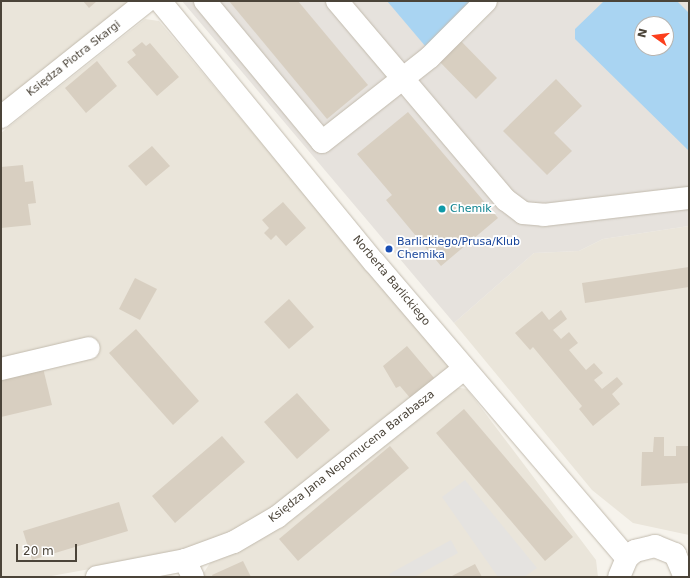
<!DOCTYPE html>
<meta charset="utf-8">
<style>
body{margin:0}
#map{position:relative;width:690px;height:578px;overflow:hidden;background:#f6f3ec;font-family:"DejaVu Sans",sans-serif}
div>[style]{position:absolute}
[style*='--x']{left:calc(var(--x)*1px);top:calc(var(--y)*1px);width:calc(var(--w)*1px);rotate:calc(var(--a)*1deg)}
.residential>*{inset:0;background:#eae5da}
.industrial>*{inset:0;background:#e6e2dd}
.parking>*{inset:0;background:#e5e3e0}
.water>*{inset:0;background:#a9d4f2}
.building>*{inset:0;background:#d8cfc1}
.roads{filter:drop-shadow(0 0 1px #c2bbae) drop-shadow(0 0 1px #c2bbae)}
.minor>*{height:22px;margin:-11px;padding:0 11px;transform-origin:11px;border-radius:11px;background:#fff}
.dots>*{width:11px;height:11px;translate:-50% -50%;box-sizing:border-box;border:2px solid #fff;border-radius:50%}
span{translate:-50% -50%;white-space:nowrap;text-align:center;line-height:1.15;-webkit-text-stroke:3.5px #fff;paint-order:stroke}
.street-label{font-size:11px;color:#4b4439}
.culture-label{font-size:11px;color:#0d838f}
.left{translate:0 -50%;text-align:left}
.transit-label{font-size:11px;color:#164399}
.frame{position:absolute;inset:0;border:2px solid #4b4439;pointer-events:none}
.north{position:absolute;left:634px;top:16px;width:40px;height:40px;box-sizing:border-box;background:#fff;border:1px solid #b7b4b0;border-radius:50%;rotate:284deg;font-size:11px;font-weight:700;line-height:16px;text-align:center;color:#4b4439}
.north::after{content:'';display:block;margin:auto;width:14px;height:18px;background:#fc3f1d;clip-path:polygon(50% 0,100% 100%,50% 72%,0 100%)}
.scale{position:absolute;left:16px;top:544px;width:61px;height:18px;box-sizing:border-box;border:2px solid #4b4439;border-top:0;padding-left:5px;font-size:12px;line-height:14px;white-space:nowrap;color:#4b4439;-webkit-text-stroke:3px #fff;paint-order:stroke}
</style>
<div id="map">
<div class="residential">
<i style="clip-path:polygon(1px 1px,130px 1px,1px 110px)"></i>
<i style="clip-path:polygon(145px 19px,159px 21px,449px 366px,448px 375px,250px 527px,183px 552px,46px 577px,1px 577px,1px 133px)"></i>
<i style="clip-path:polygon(689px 226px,689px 535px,633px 523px,592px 490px,454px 323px,534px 253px,579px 251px,603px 239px)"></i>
<i style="clip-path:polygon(454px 387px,467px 389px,596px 560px,598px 577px,201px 577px,210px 563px,244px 549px)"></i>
</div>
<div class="industrial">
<i style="clip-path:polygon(evenodd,182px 1px,689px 1px,689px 226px,603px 239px,579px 251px,534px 253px,454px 323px,182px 1px,642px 24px,666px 24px,666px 48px,642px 48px,642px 24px)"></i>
</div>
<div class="parking">
<i style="clip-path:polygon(465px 480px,537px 568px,524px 577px,498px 577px,442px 497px)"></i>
<i style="clip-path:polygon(451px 540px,458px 553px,414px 577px,391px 577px,389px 574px)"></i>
</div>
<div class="water">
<i style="clip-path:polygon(387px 1px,471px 1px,426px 47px)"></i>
<i style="clip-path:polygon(evenodd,604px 1px,677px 1px,689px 13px,689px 151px,575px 39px,575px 29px,604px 1px,642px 24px,666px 24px,666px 48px,642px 48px,642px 24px)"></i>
</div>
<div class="building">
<i style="clip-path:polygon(83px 1px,97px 1px,89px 8px)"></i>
<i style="clip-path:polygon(229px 1px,298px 1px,368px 85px,327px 119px)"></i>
<i style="clip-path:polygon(457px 37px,497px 78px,476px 99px,436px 58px)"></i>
<i style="clip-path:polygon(142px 42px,146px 46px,150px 43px,179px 77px,157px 96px,127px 62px,136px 55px,132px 50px)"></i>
<i style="clip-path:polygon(97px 61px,117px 86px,86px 113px,65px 88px)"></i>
<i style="clip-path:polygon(556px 79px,582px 106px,554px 133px,572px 151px,547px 175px,503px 131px)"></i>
<i style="clip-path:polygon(408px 112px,498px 218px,441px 266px,386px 200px,392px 195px,357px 154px)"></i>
<i style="clip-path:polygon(152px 146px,170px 166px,146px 186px,128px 166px)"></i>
<i style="clip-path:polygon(23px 165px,25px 182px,33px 181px,36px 203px,28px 204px,31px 225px,1px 228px,1px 167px)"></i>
<i style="clip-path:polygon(283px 202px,306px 228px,286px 246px,276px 235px,271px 240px,264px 233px,269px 228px,262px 220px)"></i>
<i style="clip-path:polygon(689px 267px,689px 287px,585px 303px,582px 283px)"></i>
<i style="clip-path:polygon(135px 278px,157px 289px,140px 320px,119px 309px)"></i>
<i style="clip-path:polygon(289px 299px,314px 327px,289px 349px,264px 322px)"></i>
<i style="clip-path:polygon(561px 310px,567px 319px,553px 330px,561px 339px,569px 332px,578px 343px,569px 350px,586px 370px,594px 363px,603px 373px,594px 380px,602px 389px,617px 377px,623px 384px,612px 394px,620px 404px,593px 426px,579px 409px,582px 406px,533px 347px,530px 350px,515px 333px,542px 311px,549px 320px)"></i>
<i style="clip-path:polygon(136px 329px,199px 401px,173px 425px,109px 353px)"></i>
<i style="clip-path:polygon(407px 346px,435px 379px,411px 399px,400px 386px,396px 388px,383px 366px)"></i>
<i style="clip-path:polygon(43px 368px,52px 405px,1px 417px,1px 378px)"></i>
<i style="clip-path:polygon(297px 393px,330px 430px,297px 459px,264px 422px)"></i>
<i style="clip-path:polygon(464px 409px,573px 537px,545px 561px,436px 433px)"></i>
<i style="clip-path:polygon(222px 436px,245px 462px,175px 523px,152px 496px)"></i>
<i style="clip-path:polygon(654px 437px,664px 437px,664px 456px,676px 456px,676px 446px,689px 446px,689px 483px,641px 486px,642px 452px,653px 452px)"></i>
<i style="clip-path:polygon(390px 446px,409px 468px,298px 561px,279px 539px)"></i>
<i style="clip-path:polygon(119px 502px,128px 531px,32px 560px,23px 531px)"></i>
<i style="clip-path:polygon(243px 561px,251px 577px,213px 577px,212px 575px)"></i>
<i style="clip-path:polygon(475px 564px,482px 577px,450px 577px)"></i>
</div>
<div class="roads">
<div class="minor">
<i style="--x:160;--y:1;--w:338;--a:50.7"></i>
<i style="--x:374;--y:262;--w:389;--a:49.5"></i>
<i style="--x:205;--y:1;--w:183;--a:50.3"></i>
<i style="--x:322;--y:142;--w:137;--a:-38.2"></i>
<i style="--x:430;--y:57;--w:79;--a:-45"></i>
<i style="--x:337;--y:1;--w:261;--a:49.7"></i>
<i style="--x:506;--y:200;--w:21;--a:37"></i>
<i style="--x:523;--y:213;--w:21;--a:5"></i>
<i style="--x:544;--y:215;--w:146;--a:-6.7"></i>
<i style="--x:1;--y:117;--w:186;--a:-38.5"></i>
<i style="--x:1;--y:369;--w:90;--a:-13.4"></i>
<i style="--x:185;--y:560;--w:19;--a:65"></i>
<i style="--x:97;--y:577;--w:90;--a:-10.9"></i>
<i style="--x:185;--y:560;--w:52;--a:-20.2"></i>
<i style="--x:234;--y:542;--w:50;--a:-30.2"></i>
<i style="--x:277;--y:517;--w:238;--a:-38.4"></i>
<i style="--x:619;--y:577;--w:21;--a:-67"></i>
<i style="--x:627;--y:558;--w:11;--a:-41"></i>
<i style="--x:635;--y:551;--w:21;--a:-14"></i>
<i style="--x:655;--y:546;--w:22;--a:22"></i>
<i style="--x:675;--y:554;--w:25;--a:67"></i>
</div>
</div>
<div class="dots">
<i style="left:442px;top:209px;background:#0f9aa8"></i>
<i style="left:389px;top:249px;background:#1a4fb4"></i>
</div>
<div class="street-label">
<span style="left:74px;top:59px;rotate:-38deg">Księdza Piotra Skargi</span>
<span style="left:391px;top:281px;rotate:50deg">Norberta Barlickiego</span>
<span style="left:352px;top:457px;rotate:-38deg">Księdza Jana Nepomucena Barabasza</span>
</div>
<div class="culture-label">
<span class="left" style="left:450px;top:209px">Chemik</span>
</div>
<div class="transit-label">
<span class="left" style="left:397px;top:249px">Barlickiego/Prusa/Klub<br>Chemika</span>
</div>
<div class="frame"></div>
<div class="north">N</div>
<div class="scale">20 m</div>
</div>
